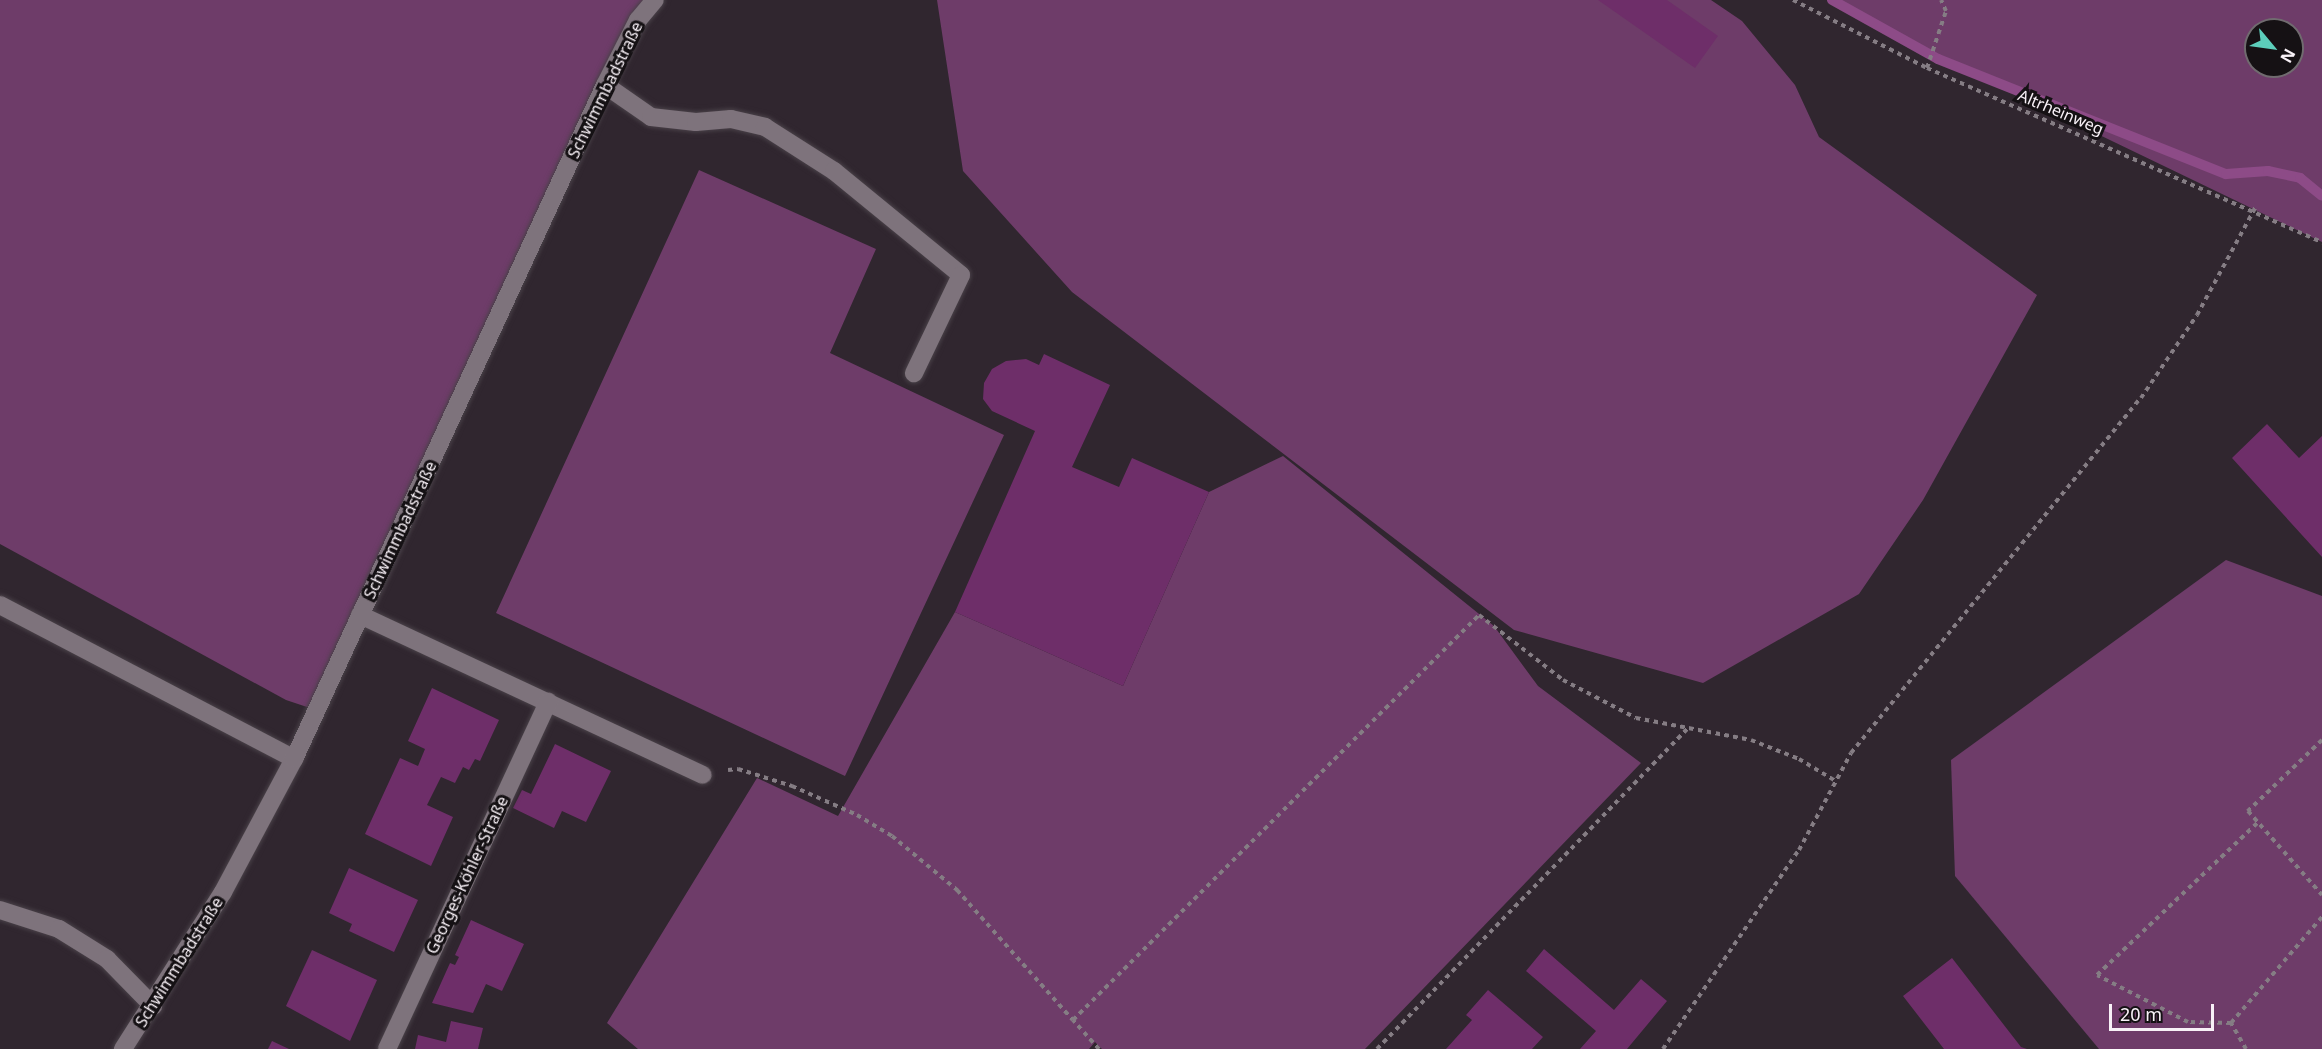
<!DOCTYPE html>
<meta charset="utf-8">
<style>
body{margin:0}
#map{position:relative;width:2322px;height:1049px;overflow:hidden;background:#30262f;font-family:"Noto Sans",sans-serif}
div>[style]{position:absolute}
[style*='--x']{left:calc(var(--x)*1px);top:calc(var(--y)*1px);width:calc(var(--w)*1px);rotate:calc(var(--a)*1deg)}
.green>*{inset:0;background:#6e3c69}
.stream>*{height:10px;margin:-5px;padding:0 5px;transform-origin:5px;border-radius:5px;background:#8d4b87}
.building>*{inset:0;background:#6e2e69}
.path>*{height:4px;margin-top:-2px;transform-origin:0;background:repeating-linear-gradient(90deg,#857d84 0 4.5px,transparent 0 9px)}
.roads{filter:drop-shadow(0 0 2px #494148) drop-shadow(0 0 2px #494148)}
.lane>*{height:18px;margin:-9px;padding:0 9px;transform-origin:9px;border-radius:9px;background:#7e737c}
.street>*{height:18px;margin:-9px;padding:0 9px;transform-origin:9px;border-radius:9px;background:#7e737c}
span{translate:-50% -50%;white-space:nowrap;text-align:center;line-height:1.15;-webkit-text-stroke:6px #151114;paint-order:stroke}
.street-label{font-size:16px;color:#f8f1f7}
.north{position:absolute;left:2244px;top:18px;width:60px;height:60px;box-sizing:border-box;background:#151114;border:2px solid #706b6f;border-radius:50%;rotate:119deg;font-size:16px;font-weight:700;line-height:24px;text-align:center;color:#f8f1f7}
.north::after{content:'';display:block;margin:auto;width:21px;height:27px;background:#5ccebb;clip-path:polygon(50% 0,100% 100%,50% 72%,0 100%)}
.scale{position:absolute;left:2109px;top:1004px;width:105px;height:27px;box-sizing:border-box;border:3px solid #f8f1f7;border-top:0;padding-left:8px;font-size:18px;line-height:21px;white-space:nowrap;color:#f8f1f7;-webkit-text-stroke:4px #151114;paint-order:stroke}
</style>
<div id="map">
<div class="green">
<i style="clip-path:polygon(0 0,655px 0,316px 710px,286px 700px,0 544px)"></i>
<i style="clip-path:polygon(937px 0,1711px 0,1742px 21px,1795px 85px,1819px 137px,2037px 295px,1923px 500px,1859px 594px,1703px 683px,1514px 630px,1072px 292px,963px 171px)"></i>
<i style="clip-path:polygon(evenodd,1838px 0,2322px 0,2322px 242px,1946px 61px,1838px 0,2256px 30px,2292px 30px,2292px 66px,2256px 66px,2256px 30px)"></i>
<i style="clip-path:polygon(699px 170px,876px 249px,830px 353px,1004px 435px,845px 776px,496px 613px)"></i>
<i style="clip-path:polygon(1283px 456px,1494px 626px,1538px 686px,1641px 763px,1365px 1049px,1102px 1049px,1095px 1042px,1089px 1049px,638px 1049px,607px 1023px,757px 778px,838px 816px,955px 612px,1123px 686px,1209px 492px)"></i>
<i style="clip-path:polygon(2226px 560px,2322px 596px,2322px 1049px,2099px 1049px,1955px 876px,1951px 760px)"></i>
</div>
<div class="stream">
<i style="--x:1832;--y:0;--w:121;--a:29.1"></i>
<i style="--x:1938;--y:59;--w:310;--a:21.8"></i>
<i style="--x:2226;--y:174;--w:42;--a:-4.1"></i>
<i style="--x:2268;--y:171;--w:33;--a:12"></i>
<i style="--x:2300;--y:178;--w:28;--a:39"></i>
</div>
<div class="building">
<i style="clip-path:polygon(1598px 0,1667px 0,1718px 36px,1695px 68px)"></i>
<i style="clip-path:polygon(1044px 354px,1110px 385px,1072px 467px,1119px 487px,1132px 458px,1209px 492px,1123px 686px,955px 612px,1035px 431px,992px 411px,983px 399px,984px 383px,992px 369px,1006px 361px,1026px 359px,1039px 365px)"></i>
<i style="clip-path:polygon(2267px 424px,2299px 458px,2322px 436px,2322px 557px,2232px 458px)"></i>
<i style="clip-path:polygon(432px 688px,499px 720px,480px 761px,475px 759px,469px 770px,463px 767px,455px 783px,441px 777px,427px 805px,453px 817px,431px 866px,365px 834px,400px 758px,418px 766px,425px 749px,408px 741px)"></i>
<i style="clip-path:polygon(555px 744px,611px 771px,586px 822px,562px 811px,554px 828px,513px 808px,522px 790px,531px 794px)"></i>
<i style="clip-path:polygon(349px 868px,418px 900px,394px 952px,349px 931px,352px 924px,329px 913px)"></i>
<i style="clip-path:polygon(471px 920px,524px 944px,502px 991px,486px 984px,473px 1013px,432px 1003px,450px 963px,455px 965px,459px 957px,455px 955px)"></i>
<i style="clip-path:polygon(1544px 949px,1614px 1010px,1641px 979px,1667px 1001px,1627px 1049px,1580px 1049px,1596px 1031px,1526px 971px)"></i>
<i style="clip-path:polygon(312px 950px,377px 980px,350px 1041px,286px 1006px)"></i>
<i style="clip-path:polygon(1952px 958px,2021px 1047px,2027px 1049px,1944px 1049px,1903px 996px)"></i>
<i style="clip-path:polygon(1488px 990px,1543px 1037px,1532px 1049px,1446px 1049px,1472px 1020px,1466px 1015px)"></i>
<i style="clip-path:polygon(451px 1021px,483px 1028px,478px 1049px,415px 1049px,418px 1035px,446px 1042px)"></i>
<i style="clip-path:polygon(272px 1041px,289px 1049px,268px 1049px)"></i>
</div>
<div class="path">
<i style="--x:1793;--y:0;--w:150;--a:26.9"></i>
<i style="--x:1927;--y:68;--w:432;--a:23.8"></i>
<i style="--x:1927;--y:68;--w:60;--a:-71.6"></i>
<i style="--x:1946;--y:11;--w:12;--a:-114"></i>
<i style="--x:2322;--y:740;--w:103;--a:136.2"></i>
<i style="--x:2248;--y:811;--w:112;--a:48.6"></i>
<i style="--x:728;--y:770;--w:10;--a:-6"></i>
<i style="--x:738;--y:769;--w:57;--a:17.5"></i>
<i style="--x:792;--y:786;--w:71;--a:24"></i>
<i style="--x:857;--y:815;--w:41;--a:31"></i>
<i style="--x:892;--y:836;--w:85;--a:39.7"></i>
<i style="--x:957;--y:890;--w:174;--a:48.3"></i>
<i style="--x:2231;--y:1023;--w:43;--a:-178.7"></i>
<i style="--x:2188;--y:1022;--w:102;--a:-152.7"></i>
<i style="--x:2097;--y:975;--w:222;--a:-43.5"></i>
<i style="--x:1099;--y:1049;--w:39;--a:-132"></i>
<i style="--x:1073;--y:1020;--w:573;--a:-44.93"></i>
<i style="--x:1479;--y:615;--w:106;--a:37.7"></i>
<i style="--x:1563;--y:680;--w:82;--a:27.5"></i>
<i style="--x:1636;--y:718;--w:117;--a:10.8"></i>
<i style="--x:1751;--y:740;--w:52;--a:21.6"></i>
<i style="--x:1799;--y:759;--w:41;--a:31"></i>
<i style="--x:1377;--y:1049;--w:447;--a:-45.9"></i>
<i style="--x:1663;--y:1049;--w:241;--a:-55.7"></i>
<i style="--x:1799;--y:850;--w:110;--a:-61.8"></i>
<i style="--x:1851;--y:753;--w:458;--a:-50.8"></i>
<i style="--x:2141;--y:398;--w:100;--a:-56"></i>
<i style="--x:2197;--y:315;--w:122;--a:-61.5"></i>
<i style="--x:2246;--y:1049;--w:30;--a:-120"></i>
<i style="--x:2231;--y:1023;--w:140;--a:-49.4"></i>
</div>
<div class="roads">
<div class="lane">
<i style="--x:605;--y:85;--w:56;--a:34.8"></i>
<i style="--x:651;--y:117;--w:45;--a:6.3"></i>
<i style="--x:696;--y:122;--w:35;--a:-5"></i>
<i style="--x:731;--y:119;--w:35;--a:13"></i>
<i style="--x:765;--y:127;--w:82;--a:32.5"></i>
<i style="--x:834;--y:171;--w:164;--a:39.3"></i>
<i style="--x:961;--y:275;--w:109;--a:115.6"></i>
<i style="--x:0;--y:605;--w:332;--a:27.6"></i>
<i style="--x:0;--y:910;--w:62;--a:17.9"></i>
<i style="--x:59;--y:929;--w:57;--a:32"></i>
<i style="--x:107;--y:959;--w:66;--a:45.6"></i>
</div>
<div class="street">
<i style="--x:360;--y:615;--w:378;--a:25"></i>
<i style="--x:123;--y:1049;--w:186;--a:-57.5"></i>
<i style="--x:223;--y:892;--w:151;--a:-61.9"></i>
<i style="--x:294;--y:759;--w:742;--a:-65.23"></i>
<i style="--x:605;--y:85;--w:73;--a:-63.1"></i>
<i style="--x:638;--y:20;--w:26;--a:-50"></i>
<i style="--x:387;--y:1049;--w:383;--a:-65.1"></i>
</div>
</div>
<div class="street-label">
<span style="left:605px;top:90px;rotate:-64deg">Schwimmbadstraße</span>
<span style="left:2061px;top:112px;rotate:23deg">Altrheinweg</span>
<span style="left:400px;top:530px;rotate:-65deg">Schwimmbadstraße</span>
<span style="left:467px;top:875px;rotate:-65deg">Georges-Köhler-Straße</span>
<span style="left:179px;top:962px;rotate:-58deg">Schwimmbadstraße</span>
</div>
<div class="north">N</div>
<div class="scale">20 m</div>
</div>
